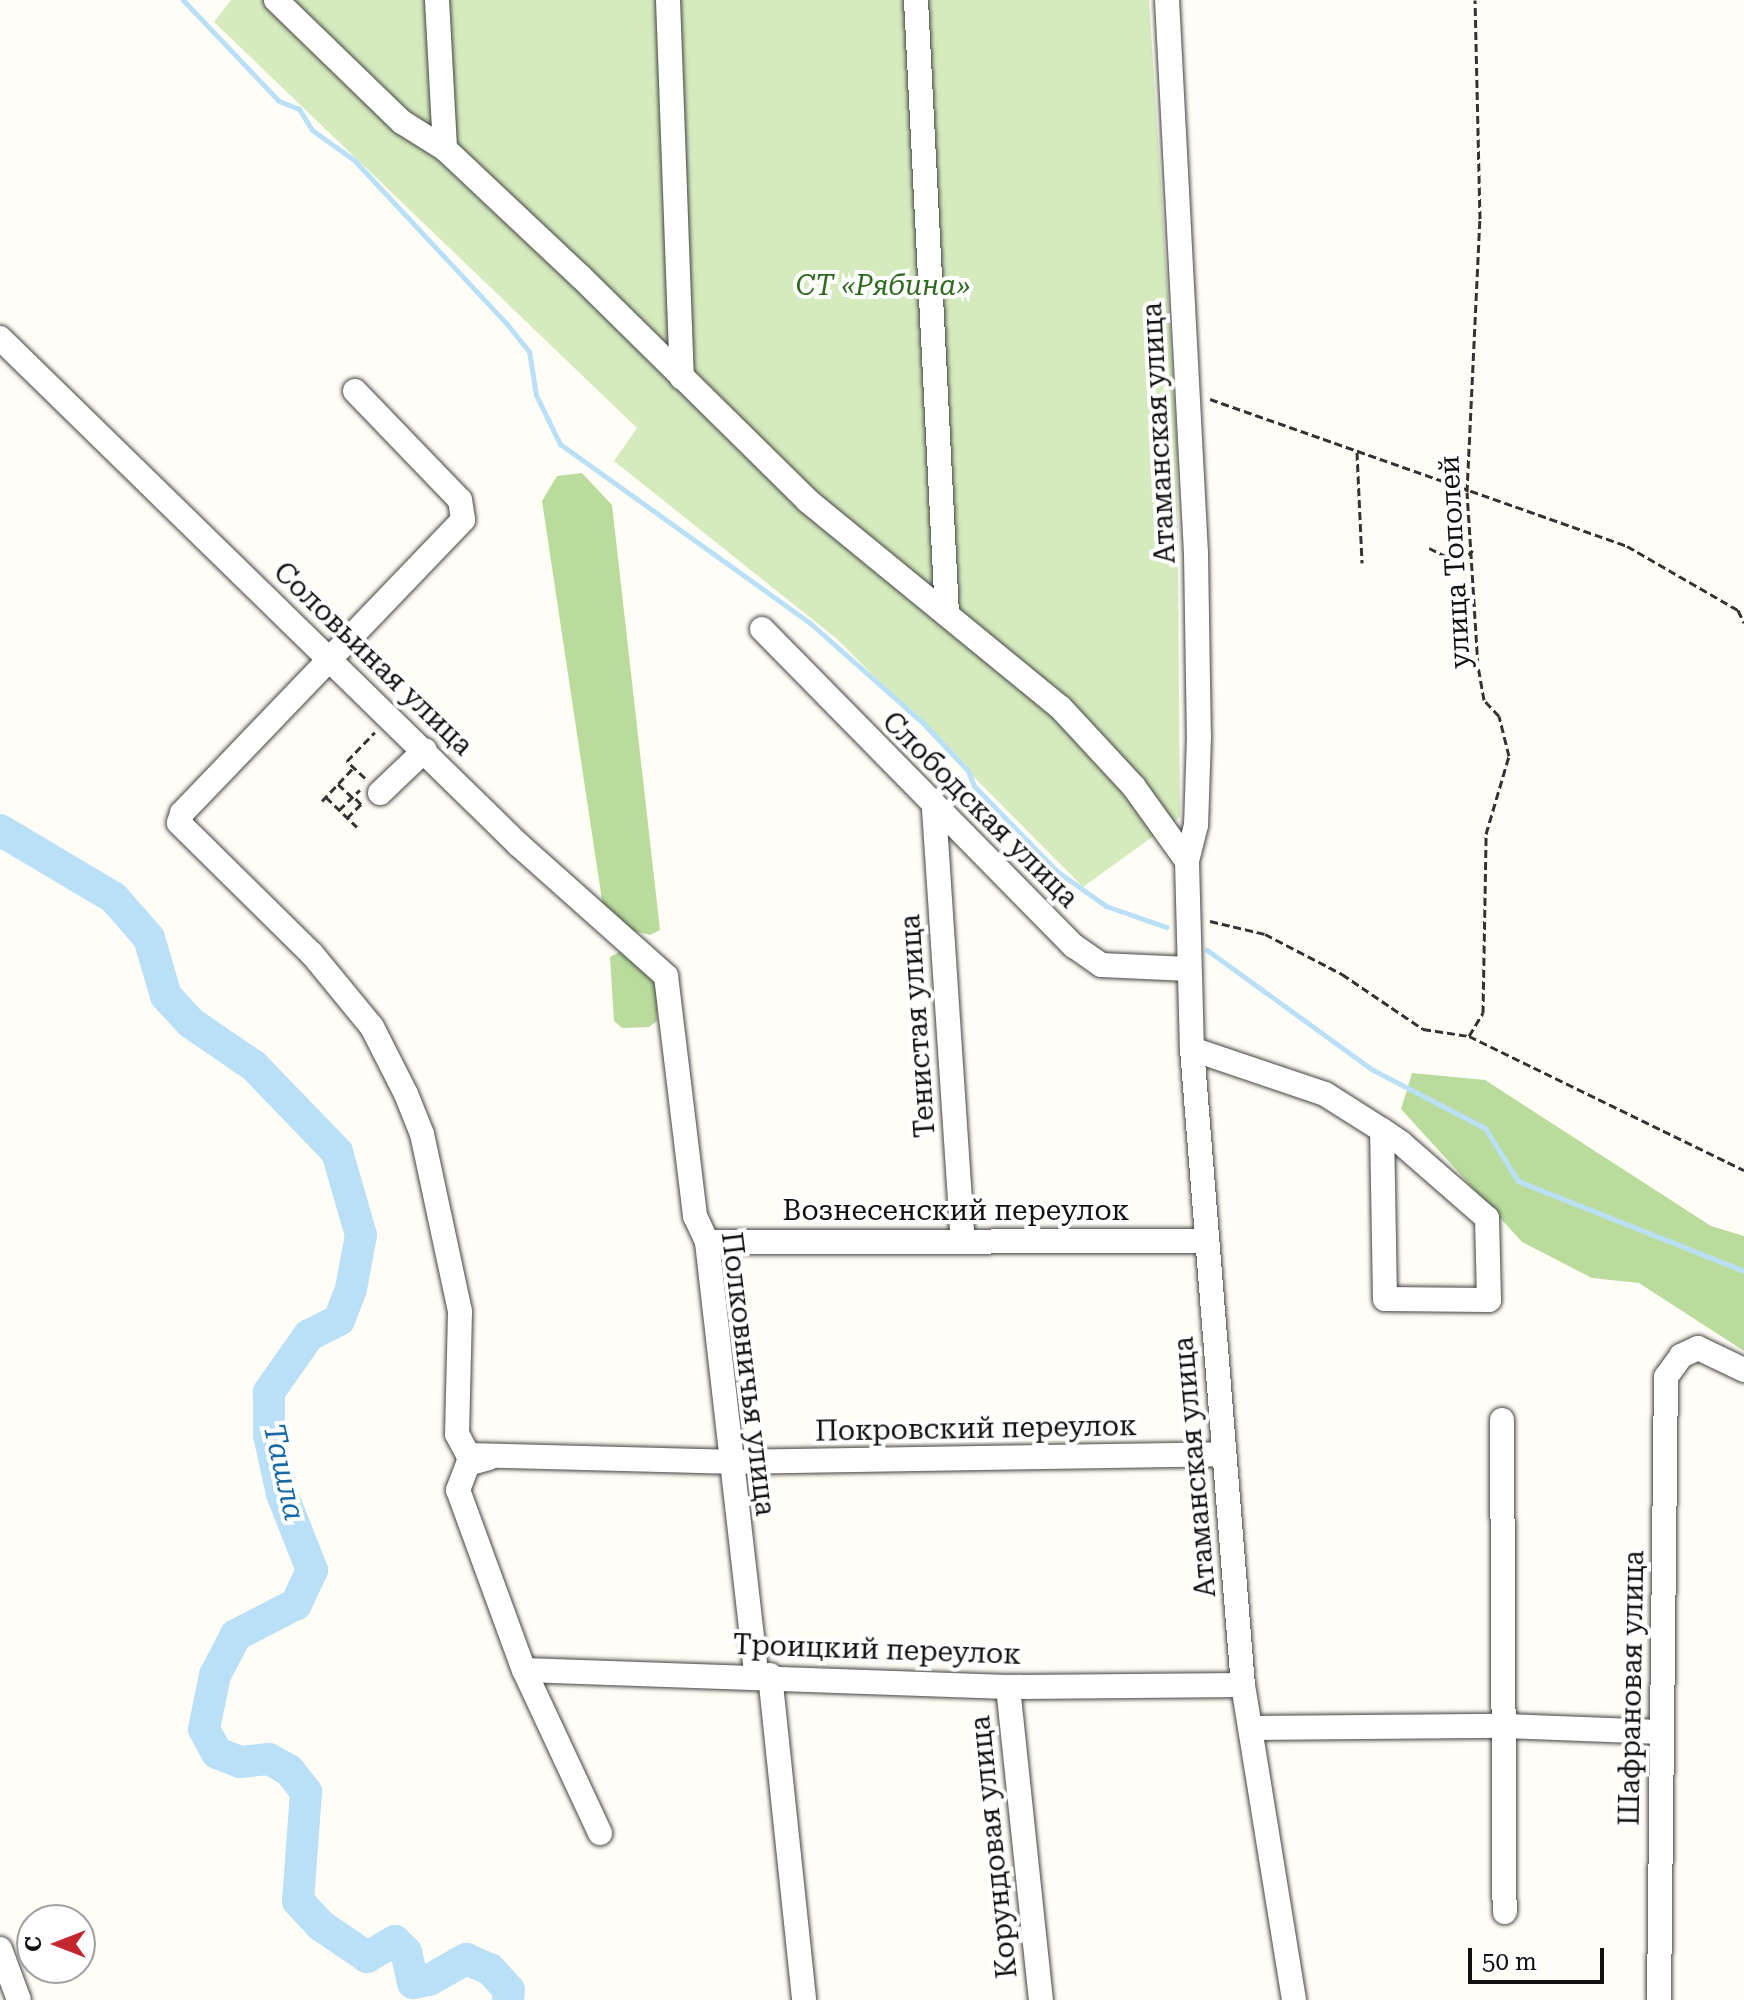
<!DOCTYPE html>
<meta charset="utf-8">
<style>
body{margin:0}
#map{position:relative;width:1744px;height:2000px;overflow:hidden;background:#fffdf5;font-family:"Roboto Serif",serif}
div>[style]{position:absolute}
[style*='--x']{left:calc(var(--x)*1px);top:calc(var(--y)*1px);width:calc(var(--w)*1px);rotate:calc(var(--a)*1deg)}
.green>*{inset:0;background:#d5ebbd}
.forest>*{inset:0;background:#b9dc9c}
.stream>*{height:5px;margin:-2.5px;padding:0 2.5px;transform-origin:2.5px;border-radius:2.5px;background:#b9e0f7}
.river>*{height:32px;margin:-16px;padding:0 16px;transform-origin:16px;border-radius:16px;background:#b9e0f7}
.path>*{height:3px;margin-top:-1.5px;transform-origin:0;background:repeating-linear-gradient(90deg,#333 0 8px,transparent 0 12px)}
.roads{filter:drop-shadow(0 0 2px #444) drop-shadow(0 0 2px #444)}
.minor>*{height:24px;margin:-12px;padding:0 12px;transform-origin:12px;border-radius:12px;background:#fff}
span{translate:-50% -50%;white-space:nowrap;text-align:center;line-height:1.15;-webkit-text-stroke:8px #fff;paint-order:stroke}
.park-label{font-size:28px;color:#2f6b1f;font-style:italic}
.street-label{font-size:28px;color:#111}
.water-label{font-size:30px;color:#1768a6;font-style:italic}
.north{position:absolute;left:16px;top:1904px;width:80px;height:80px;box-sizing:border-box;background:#fff;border:2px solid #a0a0a0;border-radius:50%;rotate:270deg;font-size:22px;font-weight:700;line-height:32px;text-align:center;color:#111}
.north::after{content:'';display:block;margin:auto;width:28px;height:36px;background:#c4262e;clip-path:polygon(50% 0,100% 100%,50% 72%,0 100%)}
.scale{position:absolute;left:1468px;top:1948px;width:136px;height:36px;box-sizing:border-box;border:4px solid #111;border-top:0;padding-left:10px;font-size:24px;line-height:28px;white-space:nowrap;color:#111;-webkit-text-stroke:6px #fff;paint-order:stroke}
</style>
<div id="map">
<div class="green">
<i style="clip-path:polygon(231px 0,1149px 0,1177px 438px,1180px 817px,1083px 887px,837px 639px,614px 461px,637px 428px,214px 22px)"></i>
</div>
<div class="forest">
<i style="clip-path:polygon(582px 473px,612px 505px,660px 930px,650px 935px,629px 930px,603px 907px,542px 501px,557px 476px)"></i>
<i style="clip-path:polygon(621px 951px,657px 985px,657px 1021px,649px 1027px,622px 1028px,614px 1021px,610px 957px)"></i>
<i style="clip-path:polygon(1412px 1073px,1485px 1080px,1711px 1226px,1744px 1236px,1744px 1351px,1639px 1283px,1592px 1278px,1522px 1242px,1401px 1109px)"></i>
</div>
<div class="stream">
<i style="--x:183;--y:0;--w:139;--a:46.5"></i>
<i style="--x:279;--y:101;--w:22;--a:22"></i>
<i style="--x:299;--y:109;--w:25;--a:58"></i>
<i style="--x:312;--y:130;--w:52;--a:35.5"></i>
<i style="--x:354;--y:160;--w:223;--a:47"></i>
<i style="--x:506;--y:323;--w:36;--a:51"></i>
<i style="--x:529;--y:351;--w:45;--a:81"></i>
<i style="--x:536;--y:395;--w:55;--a:63.9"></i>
<i style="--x:560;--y:444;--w:307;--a:35.6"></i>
<i style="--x:810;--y:623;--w:151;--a:41.5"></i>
<i style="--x:923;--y:723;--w:66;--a:46.8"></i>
<i style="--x:968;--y:771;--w:16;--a:68"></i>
<i style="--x:974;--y:786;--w:120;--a:45.7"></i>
<i style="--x:1058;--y:872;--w:59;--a:35.3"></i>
<i style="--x:1106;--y:906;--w:64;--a:19.3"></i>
<i style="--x:1207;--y:950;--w:205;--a:35.9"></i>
<i style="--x:1373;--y:1070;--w:126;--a:27.4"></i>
<i style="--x:1485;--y:1128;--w:62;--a:58.1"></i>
<i style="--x:1518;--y:1181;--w:243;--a:21.7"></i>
</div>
<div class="river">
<i style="--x:0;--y:830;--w:133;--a:30.8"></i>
<i style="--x:114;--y:898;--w:53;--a:48.8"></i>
<i style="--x:149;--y:938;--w:60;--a:73.7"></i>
<i style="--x:166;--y:996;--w:37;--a:47"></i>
<i style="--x:191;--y:1023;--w:76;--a:34.3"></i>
<i style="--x:254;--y:1066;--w:120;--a:46"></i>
<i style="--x:337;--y:1152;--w:86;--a:73.9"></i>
<i style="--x:361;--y:1235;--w:55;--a:100.5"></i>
<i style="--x:351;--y:1289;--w:33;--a:111"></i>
<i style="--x:339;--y:1320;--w:34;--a:153"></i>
<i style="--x:309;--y:1335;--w:70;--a:125.1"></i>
<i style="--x:269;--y:1392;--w:43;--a:90"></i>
<i style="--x:269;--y:1435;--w:60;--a:77.6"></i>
<i style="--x:282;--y:1494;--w:82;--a:68.5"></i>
<i style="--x:312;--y:1570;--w:38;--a:115"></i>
<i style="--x:296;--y:1604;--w:68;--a:152.7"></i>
<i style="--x:236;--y:1635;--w:45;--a:117.7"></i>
<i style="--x:215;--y:1675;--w:55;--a:101.5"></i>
<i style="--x:204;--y:1729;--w:27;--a:62"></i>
<i style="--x:217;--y:1753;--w:25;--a:21"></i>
<i style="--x:240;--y:1762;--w:29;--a:-6"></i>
<i style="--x:269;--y:1759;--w:23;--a:29"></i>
<i style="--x:289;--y:1770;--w:28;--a:52"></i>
<i style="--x:306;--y:1792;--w:109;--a:94.2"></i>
<i style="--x:298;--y:1901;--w:33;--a:47"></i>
<i style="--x:320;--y:1925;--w:57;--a:34.2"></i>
<i style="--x:367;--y:1957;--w:32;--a:-30"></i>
<i style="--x:395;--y:1941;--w:16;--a:45"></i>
<i style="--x:406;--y:1952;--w:32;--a:77"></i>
<i style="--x:413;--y:1983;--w:16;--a:-11"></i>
<i style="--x:429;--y:1980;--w:43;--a:-29.6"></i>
<i style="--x:466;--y:1959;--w:26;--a:23"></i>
<i style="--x:490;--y:1969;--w:28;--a:48"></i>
<i style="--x:509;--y:1990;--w:10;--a:96"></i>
</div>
<div class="path">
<i style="--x:1210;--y:399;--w:442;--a:19.4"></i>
<i style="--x:1627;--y:546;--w:128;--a:30"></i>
<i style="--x:1738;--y:610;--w:14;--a:65"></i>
<i style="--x:1357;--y:452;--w:111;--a:87.4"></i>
<i style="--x:1429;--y:548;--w:34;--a:26"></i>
<i style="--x:1460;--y:563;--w:18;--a:-45"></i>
<i style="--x:365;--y:778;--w:25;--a:-137"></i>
<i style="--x:347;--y:761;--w:40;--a:-46"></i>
<i style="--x:338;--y:784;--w:19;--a:43"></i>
<i style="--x:326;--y:797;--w:43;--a:44.1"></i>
<i style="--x:322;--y:801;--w:47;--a:-46.7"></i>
<i style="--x:339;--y:810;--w:29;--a:-44"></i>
<i style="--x:347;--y:818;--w:20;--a:-45"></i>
<i style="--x:361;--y:804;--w:11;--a:-135"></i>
<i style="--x:1210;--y:921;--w:57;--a:13.3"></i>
<i style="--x:1265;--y:934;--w:87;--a:27.5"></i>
<i style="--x:1342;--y:974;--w:98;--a:34.2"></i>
<i style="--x:1423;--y:1029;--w:47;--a:8.7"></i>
<i style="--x:1469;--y:1036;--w:27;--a:-59"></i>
<i style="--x:1483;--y:1013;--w:179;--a:-89"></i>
<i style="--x:1486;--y:834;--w:81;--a:-73.6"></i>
<i style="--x:1509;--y:756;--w:41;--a:-104"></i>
<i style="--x:1499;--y:716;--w:22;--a:-133"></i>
<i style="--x:1484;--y:700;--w:35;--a:-100"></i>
<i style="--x:1478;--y:666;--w:174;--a:-93.6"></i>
<i style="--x:1467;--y:492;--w:273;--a:-87.3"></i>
<i style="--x:1480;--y:219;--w:219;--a:-91.3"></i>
<i style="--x:1469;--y:1036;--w:306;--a:26"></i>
</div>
<div class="roads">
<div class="minor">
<i style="--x:276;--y:0;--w:175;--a:44.1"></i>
<i style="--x:402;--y:122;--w:51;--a:32.1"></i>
<i style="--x:445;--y:149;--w:185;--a:43.3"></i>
<i style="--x:580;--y:276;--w:320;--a:44.6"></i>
<i style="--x:808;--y:501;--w:325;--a:39.3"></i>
<i style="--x:1060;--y:707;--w:109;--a:47.2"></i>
<i style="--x:1134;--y:787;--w:91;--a:54.4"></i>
<i style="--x:1187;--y:861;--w:188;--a:88.5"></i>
<i style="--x:1192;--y:1049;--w:638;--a:85.42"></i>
<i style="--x:1243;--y:1685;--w:319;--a:80.8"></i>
<i style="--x:437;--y:0;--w:149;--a:86.9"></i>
<i style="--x:668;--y:0;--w:378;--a:87.9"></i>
<i style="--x:916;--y:0;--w:615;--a:87.11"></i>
<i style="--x:1167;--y:0;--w:554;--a:87"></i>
<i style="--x:1196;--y:553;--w:183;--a:89.1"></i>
<i style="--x:1199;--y:736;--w:89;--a:91.9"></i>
<i style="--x:1196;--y:825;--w:37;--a:104"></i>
<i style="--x:0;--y:338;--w:726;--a:44.33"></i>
<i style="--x:519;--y:845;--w:197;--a:41.7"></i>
<i style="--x:666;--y:976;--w:242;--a:83.1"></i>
<i style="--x:695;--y:1216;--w:29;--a:65"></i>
<i style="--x:707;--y:1242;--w:435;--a:83.5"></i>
<i style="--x:355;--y:391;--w:151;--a:46.1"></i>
<i style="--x:460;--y:500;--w:20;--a:81"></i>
<i style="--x:463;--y:520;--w:406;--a:133.8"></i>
<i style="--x:182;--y:813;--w:10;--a:107"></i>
<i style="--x:179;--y:823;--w:187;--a:44.6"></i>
<i style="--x:312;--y:954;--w:94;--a:50.6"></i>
<i style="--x:372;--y:1027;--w:75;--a:63.1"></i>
<i style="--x:406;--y:1094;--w:43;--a:68.2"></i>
<i style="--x:422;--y:1134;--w:182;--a:77.9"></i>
<i style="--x:460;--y:1312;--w:122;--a:91.4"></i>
<i style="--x:457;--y:1434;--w:24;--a:62"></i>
<i style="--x:468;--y:1455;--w:261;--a:1.5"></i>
<i style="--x:729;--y:1462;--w:495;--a:-0.9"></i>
<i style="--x:762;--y:629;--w:445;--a:45.5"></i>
<i style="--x:1074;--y:946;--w:33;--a:35"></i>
<i style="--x:1101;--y:965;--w:88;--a:2.6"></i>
<i style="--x:380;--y:793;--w:62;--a:-43.7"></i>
<i style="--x:934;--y:809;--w:432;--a:86.2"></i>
<i style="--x:1192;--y:1049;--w:140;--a:18.7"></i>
<i style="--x:1325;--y:1094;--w:67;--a:32.3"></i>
<i style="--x:1382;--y:1130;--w:23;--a:34"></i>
<i style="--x:1401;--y:1143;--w:114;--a:41.1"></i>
<i style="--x:1487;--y:1218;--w:82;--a:88.6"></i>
<i style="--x:1489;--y:1300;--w:104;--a:-179.4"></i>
<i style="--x:1385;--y:1299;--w:169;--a:-91"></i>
<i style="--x:707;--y:1242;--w:499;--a:-0.1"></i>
<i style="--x:1502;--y:1420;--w:492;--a:89.7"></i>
<i style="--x:489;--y:1458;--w:22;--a:164"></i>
<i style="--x:468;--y:1464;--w:28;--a:111"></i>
<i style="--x:458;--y:1490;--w:192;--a:69.9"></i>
<i style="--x:524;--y:1670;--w:484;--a:2"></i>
<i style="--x:1008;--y:1687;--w:235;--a:-0.5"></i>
<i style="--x:524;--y:1670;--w:180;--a:65"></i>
<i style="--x:770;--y:1675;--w:327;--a:84"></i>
<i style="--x:1008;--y:1687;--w:315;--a:84"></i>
<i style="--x:1251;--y:1728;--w:254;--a:-0.5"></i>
<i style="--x:1505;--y:1726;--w:156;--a:2.2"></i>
<i style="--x:0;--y:1949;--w:54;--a:69.6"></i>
<i style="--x:1659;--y:2000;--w:623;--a:-89.36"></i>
<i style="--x:1666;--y:1377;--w:26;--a:-54"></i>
<i style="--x:1681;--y:1356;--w:19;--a:-25"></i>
<i style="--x:1698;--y:1348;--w:51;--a:25.6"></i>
</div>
</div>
<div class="park-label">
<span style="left:883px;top:286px">СТ «Рябина»</span>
</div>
<div class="street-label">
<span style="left:1159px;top:433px;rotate:-93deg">Атаманская улица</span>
<span style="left:1455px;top:562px;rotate:-93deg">улица Тополей</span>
<span style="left:373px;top:659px;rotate:44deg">Соловьиная улица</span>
<span style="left:980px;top:810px;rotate:45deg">Слободская улица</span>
<span style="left:918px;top:1026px;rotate:-94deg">Тенистая улица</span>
<span style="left:956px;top:1211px">Вознесенский переулок</span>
<span style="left:748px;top:1374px;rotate:83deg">Полковничья улица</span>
<span style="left:976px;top:1429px;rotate:-1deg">Покровский переулок</span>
<span style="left:1195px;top:1467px;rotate:-95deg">Атаманская улица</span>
<span style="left:877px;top:1650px;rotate:2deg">Троицкий переулок</span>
<span style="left:1632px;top:1688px;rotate:-89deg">Шафрановая улица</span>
<span style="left:994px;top:1847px;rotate:-96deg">Корундовая улица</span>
</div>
<div class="water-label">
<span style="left:284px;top:1472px;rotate:77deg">Ташла</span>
</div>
<div class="north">С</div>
<div class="scale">50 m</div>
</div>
